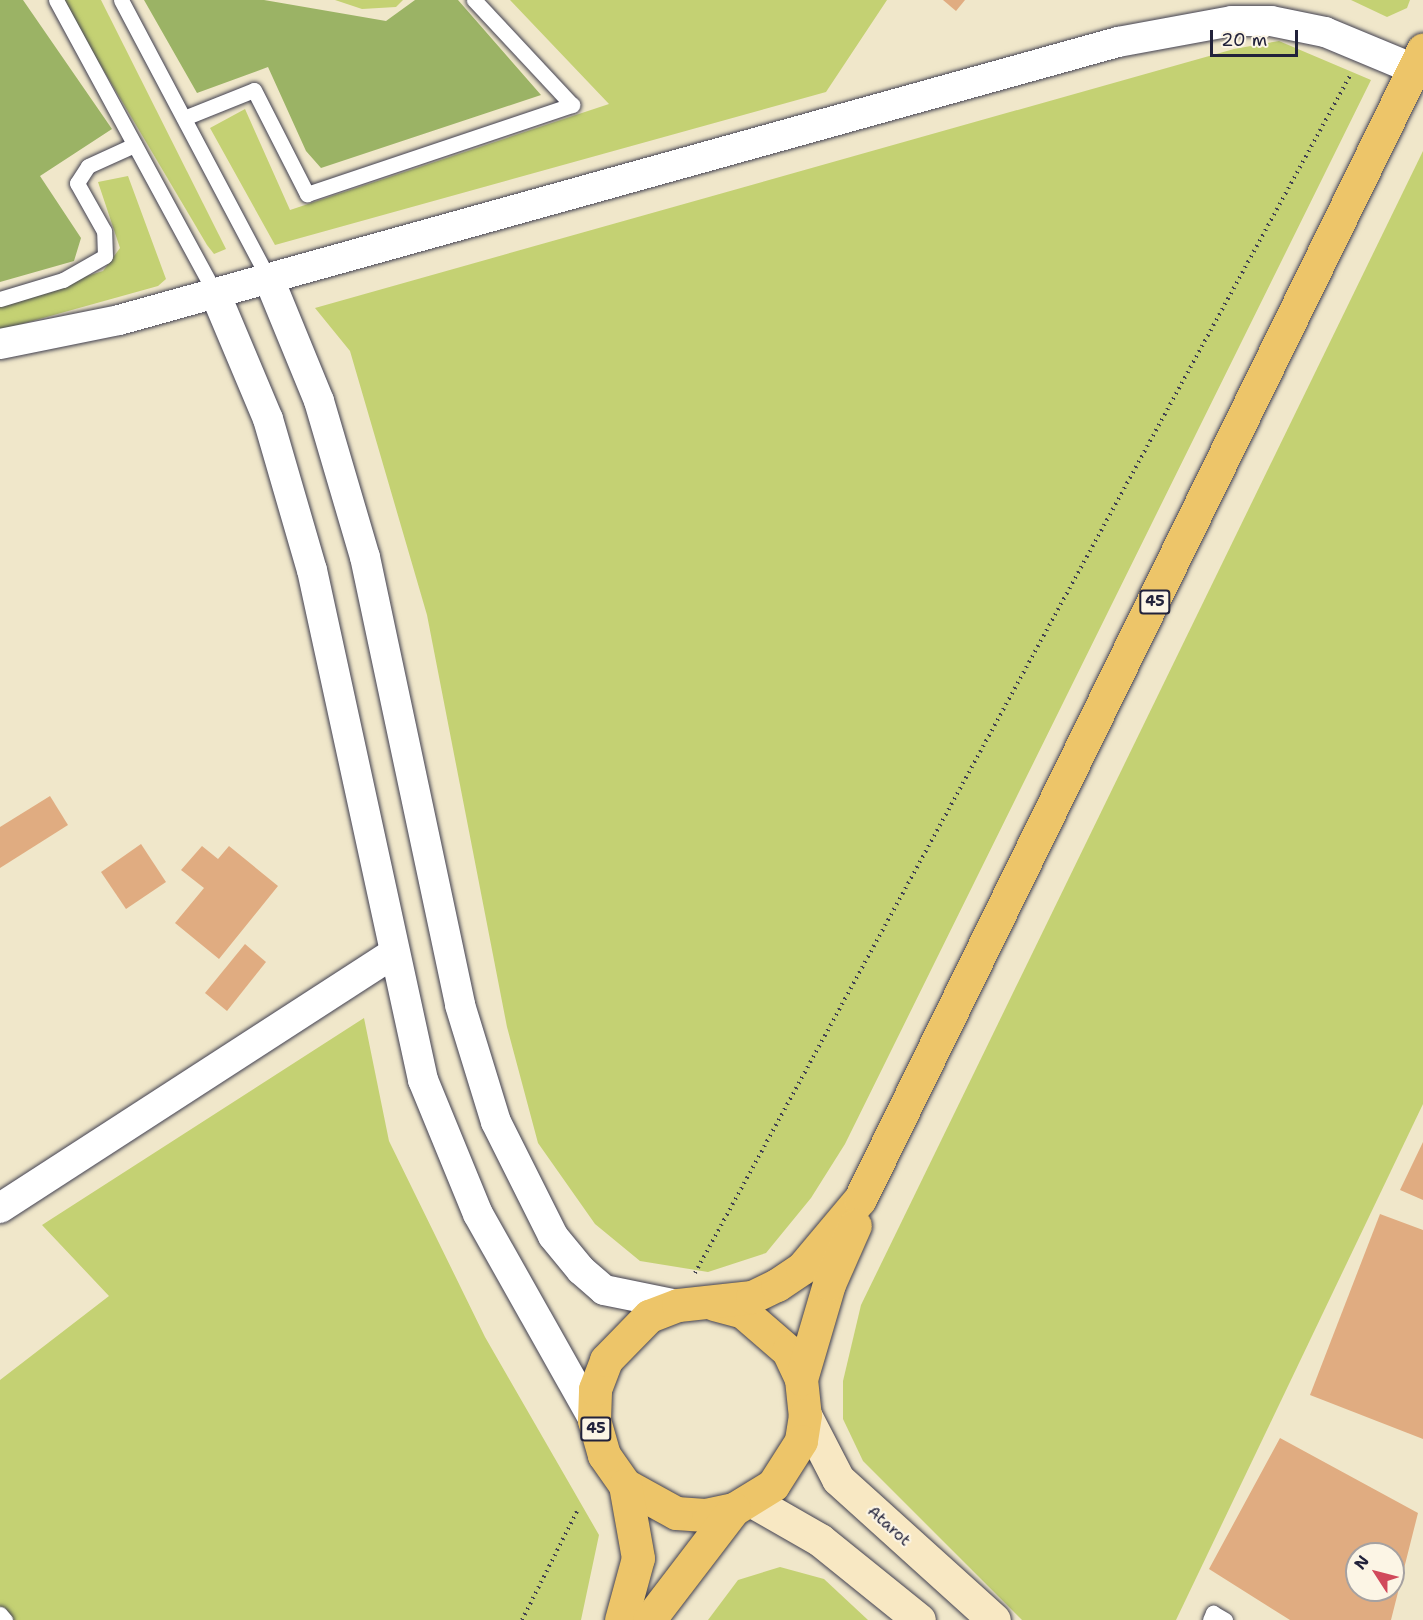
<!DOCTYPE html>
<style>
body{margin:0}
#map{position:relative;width:1423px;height:1620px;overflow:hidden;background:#f0e7ca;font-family:"Shantell Sans",sans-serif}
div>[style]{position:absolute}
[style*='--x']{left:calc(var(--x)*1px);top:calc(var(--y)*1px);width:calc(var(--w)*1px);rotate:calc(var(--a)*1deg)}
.green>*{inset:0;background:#c4d173}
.forest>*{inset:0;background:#9bb365}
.building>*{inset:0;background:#e0ac81}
.path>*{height:4px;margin-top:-2px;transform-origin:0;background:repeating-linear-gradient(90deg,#414050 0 1.5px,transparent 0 6px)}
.roads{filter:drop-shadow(0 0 2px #414050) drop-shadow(0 0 2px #414050)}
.lane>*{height:15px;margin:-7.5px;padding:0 7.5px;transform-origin:7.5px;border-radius:7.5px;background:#fff}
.street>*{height:30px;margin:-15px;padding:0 15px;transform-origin:15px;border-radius:15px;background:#fff}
.secondary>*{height:33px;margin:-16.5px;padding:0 16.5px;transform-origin:16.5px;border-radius:16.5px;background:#f8e8c3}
.highway>*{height:33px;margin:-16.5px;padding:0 16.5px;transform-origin:16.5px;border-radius:16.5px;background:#edc569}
span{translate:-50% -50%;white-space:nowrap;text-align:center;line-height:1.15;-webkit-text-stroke:4.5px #fcf5e5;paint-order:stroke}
.shield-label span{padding:2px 4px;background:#fcf5e5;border:2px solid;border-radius:4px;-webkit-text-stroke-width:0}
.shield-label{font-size:15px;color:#22223b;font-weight:700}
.street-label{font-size:16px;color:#22223b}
.north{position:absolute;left:1345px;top:1542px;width:60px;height:60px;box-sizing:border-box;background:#fcf5e5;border:2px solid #a5a1a1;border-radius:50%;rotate:306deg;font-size:16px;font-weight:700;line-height:24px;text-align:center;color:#22223b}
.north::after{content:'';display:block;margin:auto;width:21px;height:27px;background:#d1495b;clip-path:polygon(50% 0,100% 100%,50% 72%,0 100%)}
.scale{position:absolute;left:1210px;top:30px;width:88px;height:27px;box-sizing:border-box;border:3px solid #22223b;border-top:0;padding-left:8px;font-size:18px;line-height:21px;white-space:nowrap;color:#22223b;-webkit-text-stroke:4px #fcf5e5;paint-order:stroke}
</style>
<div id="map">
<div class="green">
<i style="clip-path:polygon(62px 0,101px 0,226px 249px,214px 254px,207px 245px)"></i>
<i style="clip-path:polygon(335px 0,403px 0,396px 7px,362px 9px)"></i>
<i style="clip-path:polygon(510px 0,887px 0,826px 92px,275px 245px,210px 128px,245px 109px,290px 210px,609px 104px)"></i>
<i style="clip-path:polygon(1351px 0,1410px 0,1407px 8px,1387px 17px)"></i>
<i style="clip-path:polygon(1279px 41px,1371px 80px,845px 1144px,811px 1198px,766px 1253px,708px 1272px,640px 1261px,595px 1224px,538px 1143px,507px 1027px,427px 615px,350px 351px,315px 308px,1234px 49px)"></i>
<i style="clip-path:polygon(1423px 151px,1423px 1104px,1176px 1620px,1022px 1620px,863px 1461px,843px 1419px,843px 1381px,861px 1305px)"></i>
<i style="clip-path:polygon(128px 176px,166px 279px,158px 286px,0 330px,0 303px,103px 271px,120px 248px,98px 182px)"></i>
<i style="clip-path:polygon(364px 1018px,389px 1141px,485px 1337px,599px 1535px,581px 1620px,0 1620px,0 1380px,109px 1296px,42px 1225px)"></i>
<i style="clip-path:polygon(780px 1567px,824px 1579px,868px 1620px,708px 1620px,738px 1580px)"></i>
</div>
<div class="forest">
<i style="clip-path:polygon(0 0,23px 0,112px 129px,40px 176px,81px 238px,74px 261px,0 282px)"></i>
<i style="clip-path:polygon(144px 0,264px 0,386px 21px,415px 0,458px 0,541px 95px,321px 168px,306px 151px,268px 67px,197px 93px)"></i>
</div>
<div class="building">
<i style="clip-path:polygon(943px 0,965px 0,956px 11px)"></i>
<i style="clip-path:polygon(50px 796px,68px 825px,0 868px,0 827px)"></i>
<i style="clip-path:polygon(141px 844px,166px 882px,126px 909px,101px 872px)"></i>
<i style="clip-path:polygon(202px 846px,218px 859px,229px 846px,278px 886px,219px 959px,175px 923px,204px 888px,181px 870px)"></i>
<i style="clip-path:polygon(245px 944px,266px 962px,227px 1011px,205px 993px)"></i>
<i style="clip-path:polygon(1423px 1142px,1423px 1200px,1400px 1190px)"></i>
<i style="clip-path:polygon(1380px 1214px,1423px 1230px,1423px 1439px,1310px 1395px)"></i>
<i style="clip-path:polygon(evenodd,1280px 1438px,1418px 1513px,1391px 1620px,1290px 1620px,1209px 1569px,1280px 1438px,1357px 1554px,1393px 1554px,1393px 1590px,1357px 1590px,1357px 1554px)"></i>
</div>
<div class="path">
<i style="--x:695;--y:1273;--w:1367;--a:-61.32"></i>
<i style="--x:522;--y:1620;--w:124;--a:-63.2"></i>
</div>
<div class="roads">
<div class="lane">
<i style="--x:56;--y:0;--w:333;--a:61.5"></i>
<i style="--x:121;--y:0;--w:316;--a:62.1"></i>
<i style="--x:184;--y:118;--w:75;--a:-21.8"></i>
<i style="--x:254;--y:90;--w:117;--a:63"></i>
<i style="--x:307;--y:194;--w:280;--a:-18.6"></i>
<i style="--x:572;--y:105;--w:144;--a:-133"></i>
<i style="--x:0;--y:299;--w:66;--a:-16.8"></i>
<i style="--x:63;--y:280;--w:48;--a:-29.7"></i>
<i style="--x:105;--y:256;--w:25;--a:-92"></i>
<i style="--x:104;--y:231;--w:55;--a:-119.4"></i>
<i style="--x:77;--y:183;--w:20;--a:-57"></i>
<i style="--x:88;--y:166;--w:51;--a:-24.5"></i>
<i style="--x:0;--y:1614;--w:8;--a:50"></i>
<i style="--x:1210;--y:1620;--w:8;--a:-67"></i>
<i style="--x:1213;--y:1613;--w:14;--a:30"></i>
</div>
<div class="street">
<i style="--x:269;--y:279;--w:132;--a:67.7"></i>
<i style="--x:319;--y:401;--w:163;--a:73.6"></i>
<i style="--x:365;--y:557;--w:458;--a:78"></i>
<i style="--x:460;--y:1005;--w:122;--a:72.9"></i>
<i style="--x:496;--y:1122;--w:127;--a:63.4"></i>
<i style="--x:553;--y:1236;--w:44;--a:50.5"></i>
<i style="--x:581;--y:1270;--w:30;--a:41"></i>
<i style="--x:604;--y:1290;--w:76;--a:11.5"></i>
<i style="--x:215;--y:293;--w:137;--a:67.2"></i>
<i style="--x:268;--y:419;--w:157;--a:73.8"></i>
<i style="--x:312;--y:570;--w:522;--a:77.72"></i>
<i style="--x:423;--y:1080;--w:145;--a:67.7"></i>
<i style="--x:478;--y:1214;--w:236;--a:60.6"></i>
<i style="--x:0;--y:344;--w:121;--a:-11.4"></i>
<i style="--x:119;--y:320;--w:1037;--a:-15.55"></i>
<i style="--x:1118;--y:42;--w:116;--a:-10.4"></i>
<i style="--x:1232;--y:21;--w:39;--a:0"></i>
<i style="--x:1271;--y:21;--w:55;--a:11.5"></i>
<i style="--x:1325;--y:32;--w:96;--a:22.6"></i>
<i style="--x:0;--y:1208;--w:468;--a:-32.9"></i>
</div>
<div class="secondary">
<i style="--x:805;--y:1415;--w:72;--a:62.7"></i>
<i style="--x:838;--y:1479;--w:210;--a:42.1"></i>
<i style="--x:752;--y:1501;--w:78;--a:29.8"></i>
<i style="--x:820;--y:1540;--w:127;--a:38.9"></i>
</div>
<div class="highway">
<i style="--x:714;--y:1304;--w:30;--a:15"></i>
<i style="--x:743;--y:1312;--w:60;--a:40.9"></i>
<i style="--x:788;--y:1351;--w:31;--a:65"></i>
<i style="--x:801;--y:1379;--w:36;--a:84"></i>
<i style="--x:805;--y:1415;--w:26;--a:99"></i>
<i style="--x:801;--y:1441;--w:52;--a:122.5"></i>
<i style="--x:773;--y:1485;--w:46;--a:148.4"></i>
<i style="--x:734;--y:1509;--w:30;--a:168"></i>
<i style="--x:705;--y:1515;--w:29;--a:-176"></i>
<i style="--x:676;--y:1513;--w:58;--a:-151.2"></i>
<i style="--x:625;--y:1485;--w:37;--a:-125"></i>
<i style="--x:604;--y:1455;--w:36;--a:-106"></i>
<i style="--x:594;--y:1420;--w:31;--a:-88"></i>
<i style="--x:595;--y:1389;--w:31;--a:-69"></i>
<i style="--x:606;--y:1360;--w:62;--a:-45.7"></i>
<i style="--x:649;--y:1316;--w:31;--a:-21"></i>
<i style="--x:678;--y:1305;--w:74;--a:-6.2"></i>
<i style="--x:752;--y:1297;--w:28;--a:-26"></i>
<i style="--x:777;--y:1285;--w:30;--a:-34"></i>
<i style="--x:802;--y:1268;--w:90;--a:-50"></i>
<i style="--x:860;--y:1199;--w:1280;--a:-63.9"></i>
<i style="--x:801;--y:1379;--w:99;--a:-73.6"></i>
<i style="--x:829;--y:1284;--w:64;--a:-66.2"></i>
<i style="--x:621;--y:1620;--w:64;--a:-74.7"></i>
<i style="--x:638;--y:1558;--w:74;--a:-100.1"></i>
<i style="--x:649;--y:1620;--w:140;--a:-52.6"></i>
</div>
</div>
<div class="shield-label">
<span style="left:1155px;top:602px">45</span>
<span style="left:596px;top:1429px">45</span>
</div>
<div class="street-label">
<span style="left:889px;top:1526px;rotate:42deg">Atarot</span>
</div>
<div class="north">N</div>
<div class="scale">20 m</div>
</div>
